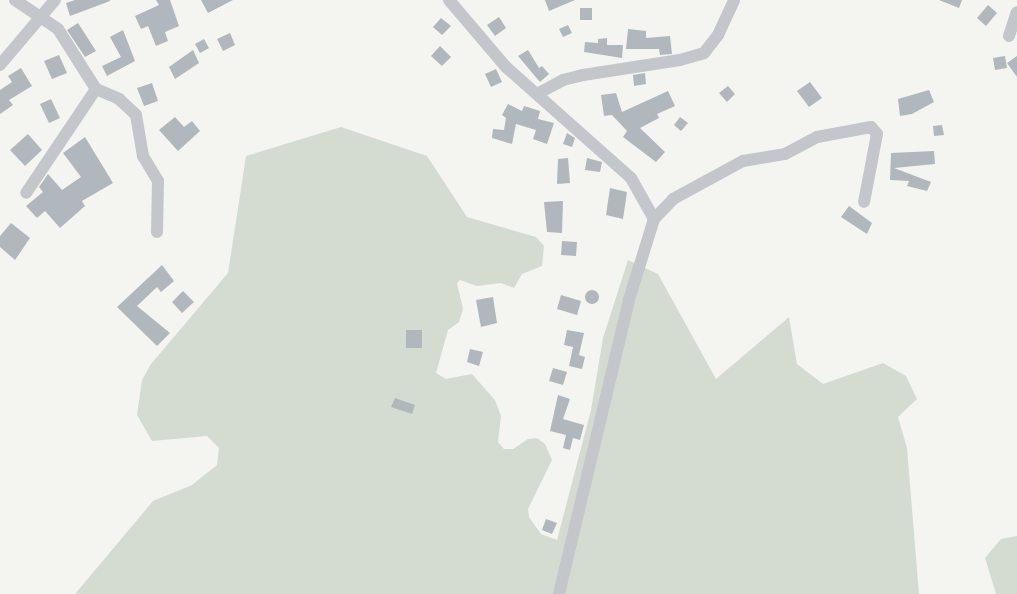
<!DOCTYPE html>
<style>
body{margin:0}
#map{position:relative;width:1017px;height:594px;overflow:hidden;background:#f4f5f0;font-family:Signika,sans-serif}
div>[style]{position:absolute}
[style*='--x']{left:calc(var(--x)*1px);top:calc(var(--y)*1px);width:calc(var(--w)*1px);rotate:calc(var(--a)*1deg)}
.green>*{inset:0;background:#d4dcd1}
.building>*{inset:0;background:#b0b7bd}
.round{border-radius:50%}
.minor>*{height:12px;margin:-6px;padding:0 6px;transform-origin:6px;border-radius:6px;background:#c3c6ca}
span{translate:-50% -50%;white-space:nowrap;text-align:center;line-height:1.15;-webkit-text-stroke:4px #fff;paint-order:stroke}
</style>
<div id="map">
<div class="green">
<i style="clip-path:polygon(341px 127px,427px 156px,467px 217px,536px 237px,544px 246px,542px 266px,522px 274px,514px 288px,501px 283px,477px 286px,460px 280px,457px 283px,463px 309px,459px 322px,448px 330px,436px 373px,446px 379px,472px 374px,495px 400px,501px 416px,498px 442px,504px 449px,513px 449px,528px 439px,537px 438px,545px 444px,552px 460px,528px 509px,529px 517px,541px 534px,557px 540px,591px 410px,603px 338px,628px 260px,658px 274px,716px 379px,789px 317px,797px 364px,823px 384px,883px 363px,906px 376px,917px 399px,898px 417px,907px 448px,919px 594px,75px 594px,153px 501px,192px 485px,217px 465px,219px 448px,207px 436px,152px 441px,137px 415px,142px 380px,151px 364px,228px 273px,246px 156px)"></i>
<i style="clip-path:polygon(1017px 536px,1017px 594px,996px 594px,985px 558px,1001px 539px)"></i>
</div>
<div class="building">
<i style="clip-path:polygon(75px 0,110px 0,110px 1px,70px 16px,66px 3px)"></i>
<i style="clip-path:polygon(156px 0,170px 0,179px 26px,165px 32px,168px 41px,156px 46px,148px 26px,141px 29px,135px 16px,159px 5px)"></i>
<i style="clip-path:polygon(201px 0,233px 0,208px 13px)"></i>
<i style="clip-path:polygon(545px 0,575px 0,549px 11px)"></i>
<i style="clip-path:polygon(939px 0,962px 0,959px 8px)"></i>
<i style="clip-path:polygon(988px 5px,997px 13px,986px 26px,977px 18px)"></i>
<i style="clip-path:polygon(580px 8px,592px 8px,592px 20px,580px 20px)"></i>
<i style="clip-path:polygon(499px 17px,506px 28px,495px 36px,487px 25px)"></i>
<i style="clip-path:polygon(441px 18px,451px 26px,442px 35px,433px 27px)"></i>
<i style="clip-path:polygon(78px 23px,96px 51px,85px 57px,67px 30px)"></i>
<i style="clip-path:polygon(568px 25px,572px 33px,563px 37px,559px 29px)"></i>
<i style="clip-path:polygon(628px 29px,646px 31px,646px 38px,670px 36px,672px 54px,660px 55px,659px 49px,626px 49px)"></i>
<i style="clip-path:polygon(123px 30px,135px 61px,107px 76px,102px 66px,121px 57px,110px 37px)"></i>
<i style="clip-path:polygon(230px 33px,235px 45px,223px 51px,217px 39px)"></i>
<i style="clip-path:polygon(607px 38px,607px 45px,623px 45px,622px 58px,584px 52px,585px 42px,598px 43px,598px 39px)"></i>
<i style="clip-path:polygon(204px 39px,209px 48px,200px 53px,195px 44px)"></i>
<i style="clip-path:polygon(440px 46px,451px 57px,442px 66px,431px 56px)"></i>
<i style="clip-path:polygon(193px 50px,199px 63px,175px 79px,169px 67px)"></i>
<i style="clip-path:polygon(528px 50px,539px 68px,542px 66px,549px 74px,540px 82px,518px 56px)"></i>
<i style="clip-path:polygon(59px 55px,67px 73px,52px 79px,44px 61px)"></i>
<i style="clip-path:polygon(1005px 56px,1007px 68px,995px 70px,993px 58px)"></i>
<i style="clip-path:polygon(1017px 56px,1017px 77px,1007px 63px)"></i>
<i style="clip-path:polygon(21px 68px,32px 86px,9px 100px,13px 105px,0 114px,0 90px,12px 82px,8px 76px)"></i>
<i style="clip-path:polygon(496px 69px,502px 82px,491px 87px,485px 74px)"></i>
<i style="clip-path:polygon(645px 73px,646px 84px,634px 86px,633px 75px)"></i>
<i style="clip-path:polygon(810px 82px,822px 98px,809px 107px,797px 91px)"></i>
<i style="clip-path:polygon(152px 83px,158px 101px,144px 106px,137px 88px)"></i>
<i style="clip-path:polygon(728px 86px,735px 94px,727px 102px,719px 93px)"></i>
<i style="clip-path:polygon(929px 90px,934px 102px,912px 114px,900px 116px,898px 99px)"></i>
<i style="clip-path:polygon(668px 91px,675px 106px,657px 114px,659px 118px,640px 128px,665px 152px,656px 162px,623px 137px,627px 131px,612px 115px,604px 116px,601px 95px,616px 93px,622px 112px)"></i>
<i style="clip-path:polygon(51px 99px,60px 118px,49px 123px,40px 104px)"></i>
<i style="clip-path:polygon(508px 104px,522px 111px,524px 106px,540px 111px,538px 119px,554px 123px,547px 144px,533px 139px,536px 130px,516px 124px,512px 144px,492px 138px,493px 129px,504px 130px,506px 118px,502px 115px)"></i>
<i style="clip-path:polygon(175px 117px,184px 127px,192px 121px,200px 131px,178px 151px,159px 130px)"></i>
<i style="clip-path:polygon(680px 117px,688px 123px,681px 131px,674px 125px)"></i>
<i style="clip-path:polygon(942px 125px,944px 135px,934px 136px,933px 126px)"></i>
<i style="clip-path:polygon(567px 133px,575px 138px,572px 147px,563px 144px)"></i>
<i style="clip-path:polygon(28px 134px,42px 150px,25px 166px,10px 150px)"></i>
<i style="clip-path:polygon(85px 137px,113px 183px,82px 201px,85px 206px,60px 228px,45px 211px,37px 218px,26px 206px,43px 192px,39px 187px,48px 174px,62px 190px,81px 177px,63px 153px)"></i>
<i style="clip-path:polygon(934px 151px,935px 164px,894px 168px,931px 182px,927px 191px,907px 186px,909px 181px,890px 180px,891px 153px)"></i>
<i style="clip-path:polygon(568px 158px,570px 183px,557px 184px,558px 159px)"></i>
<i style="clip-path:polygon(587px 158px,602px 162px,600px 172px,585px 170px)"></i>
<i style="clip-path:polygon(610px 188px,627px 192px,623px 219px,606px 215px)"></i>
<i style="clip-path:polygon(563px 201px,562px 233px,547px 232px,544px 202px)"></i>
<i style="clip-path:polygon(849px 206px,872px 223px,867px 234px,841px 217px)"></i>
<i style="clip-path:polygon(11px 223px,30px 238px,15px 260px,0 247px,0 236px)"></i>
<i style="clip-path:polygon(562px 241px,577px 242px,576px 256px,561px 255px)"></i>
<i style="clip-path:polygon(162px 265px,174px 281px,161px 292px,157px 287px,137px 306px,170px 333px,157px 346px,117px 307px)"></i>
<i class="round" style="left:585px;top:290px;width:14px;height:14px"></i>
<i style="clip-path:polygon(183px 291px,194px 302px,182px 313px,172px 302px)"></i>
<i style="clip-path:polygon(561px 295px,581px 301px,577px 315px,557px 309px)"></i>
<i style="clip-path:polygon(493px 297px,497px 323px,481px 327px,476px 300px)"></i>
<i style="clip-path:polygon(406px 330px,422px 330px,422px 348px,406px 348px)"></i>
<i style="clip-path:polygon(567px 330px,584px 333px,579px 355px,585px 357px,582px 369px,569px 366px,573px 347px,564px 345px)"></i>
<i style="clip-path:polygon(470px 349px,483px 352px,479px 366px,467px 362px)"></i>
<i style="clip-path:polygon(553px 368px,567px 372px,563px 385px,549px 381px)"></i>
<i style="clip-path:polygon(558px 395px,570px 399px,563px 419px,584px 425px,580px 440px,573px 438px,570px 450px,563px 448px,566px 435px,550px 431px)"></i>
<i style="clip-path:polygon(395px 398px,415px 405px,412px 414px,391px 407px)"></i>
<i style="clip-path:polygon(546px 519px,557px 523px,552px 534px,542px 530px)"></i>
</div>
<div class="minor">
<i style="--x:15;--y:0;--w:52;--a:34"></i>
<i style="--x:58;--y:29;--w:71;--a:57.7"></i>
<i style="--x:96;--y:89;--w:125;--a:123.9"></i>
<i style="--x:449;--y:0;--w:88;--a:49.6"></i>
<i style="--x:506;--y:67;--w:167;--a:41.6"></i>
<i style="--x:631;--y:178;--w:47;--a:60.7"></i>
<i style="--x:654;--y:219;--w:85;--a:107.2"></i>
<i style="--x:629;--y:300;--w:302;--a:103.4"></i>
<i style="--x:1009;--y:36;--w:25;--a:-72"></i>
<i style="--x:0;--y:65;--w:85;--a:-49.8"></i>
<i style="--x:96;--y:89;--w:25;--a:23"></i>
<i style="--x:119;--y:99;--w:23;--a:43"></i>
<i style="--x:136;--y:115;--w:42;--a:80.3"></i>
<i style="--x:143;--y:156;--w:29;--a:59"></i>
<i style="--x:158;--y:181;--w:51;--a:91.1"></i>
<i style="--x:537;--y:94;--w:30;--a:-28"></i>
<i style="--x:563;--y:80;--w:21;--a:-14"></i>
<i style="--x:583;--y:75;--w:98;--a:-8.8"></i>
<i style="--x:680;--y:60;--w:25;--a:-16"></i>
<i style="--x:704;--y:53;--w:23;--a:-52"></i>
<i style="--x:718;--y:35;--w:38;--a:-65"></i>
<i style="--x:654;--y:219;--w:28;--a:-46"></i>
<i style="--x:673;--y:199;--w:80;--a:-28.5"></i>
<i style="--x:743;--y:161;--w:43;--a:-9.5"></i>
<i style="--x:785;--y:154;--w:36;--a:-28"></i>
<i style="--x:817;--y:137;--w:55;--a:-10.5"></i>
<i style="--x:871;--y:127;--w:9;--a:49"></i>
<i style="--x:877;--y:134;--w:69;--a:100.8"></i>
</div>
</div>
